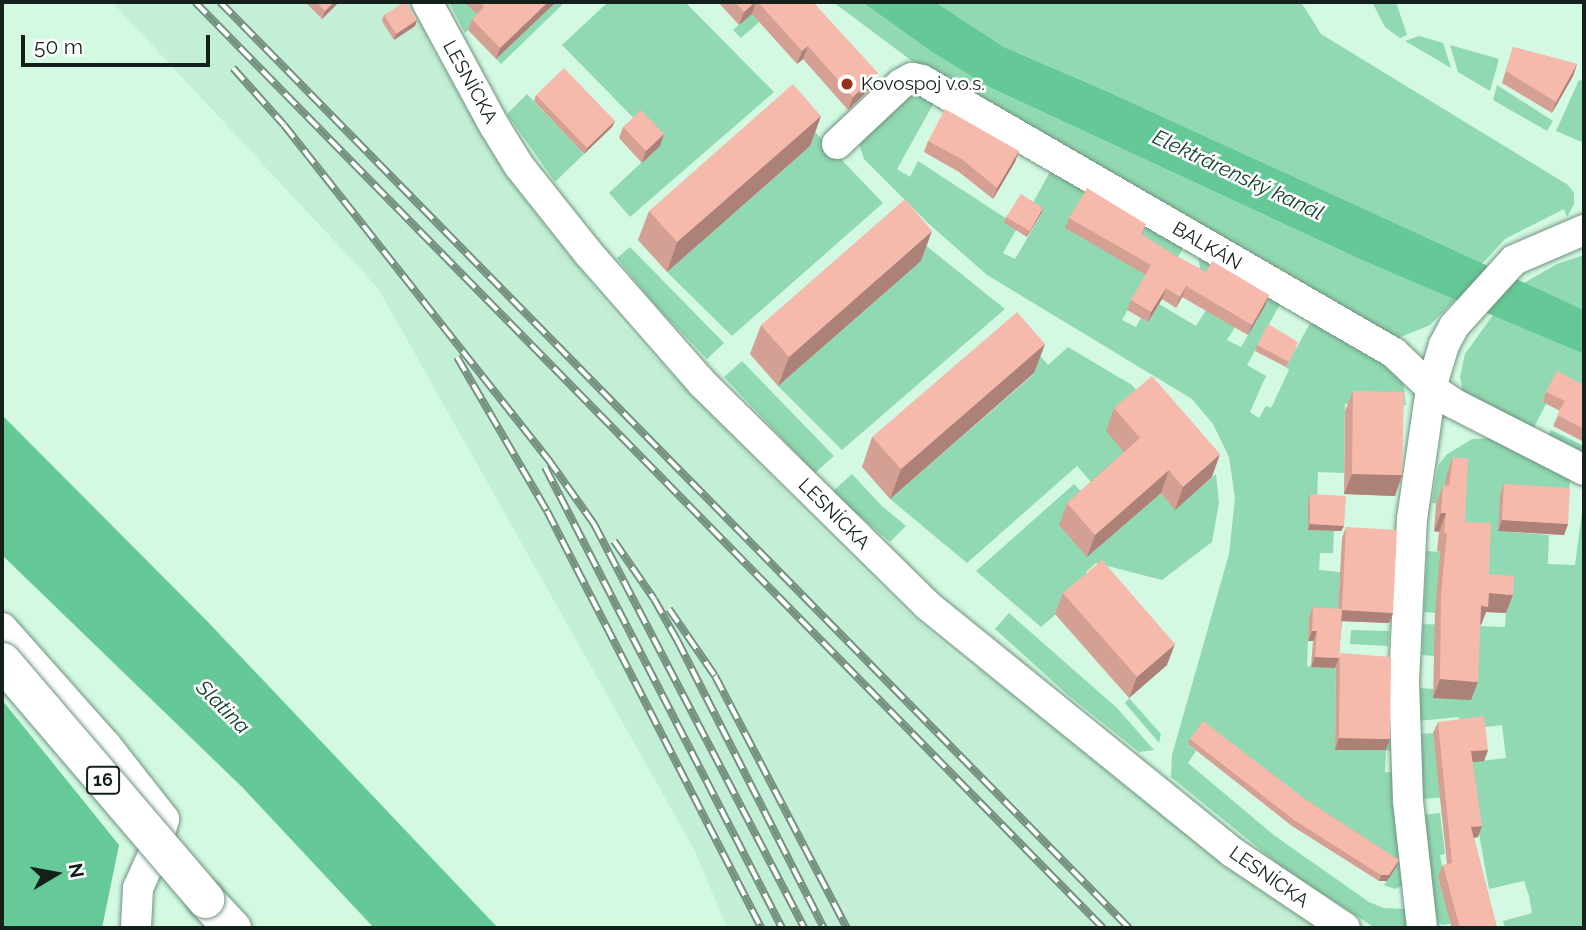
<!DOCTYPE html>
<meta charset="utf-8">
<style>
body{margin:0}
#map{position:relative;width:1586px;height:930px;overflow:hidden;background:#d3f9e3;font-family:Raleway,sans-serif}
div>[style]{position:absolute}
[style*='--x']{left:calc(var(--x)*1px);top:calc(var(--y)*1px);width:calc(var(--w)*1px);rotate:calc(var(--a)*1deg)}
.built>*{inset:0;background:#c2efd5}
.green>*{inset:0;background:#91d9b2}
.forest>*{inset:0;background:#65ca97}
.water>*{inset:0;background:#64c996}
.roads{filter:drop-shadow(0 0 2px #6f927e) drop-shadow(0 0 2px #6f927e)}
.minor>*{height:30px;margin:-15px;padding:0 15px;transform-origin:15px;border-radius:15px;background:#fff}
.major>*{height:37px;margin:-18.5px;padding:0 18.5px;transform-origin:18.5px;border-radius:18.5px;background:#fff}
.rail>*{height:8px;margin-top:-4px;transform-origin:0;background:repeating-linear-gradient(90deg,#fff 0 16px,#769182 0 32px);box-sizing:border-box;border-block:2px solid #769182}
.bridges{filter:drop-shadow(0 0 2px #6f927e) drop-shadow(0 0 2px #6f927e)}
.major-bridge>*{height:37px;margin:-18.5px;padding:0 18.5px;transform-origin:18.5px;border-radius:18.5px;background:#fff}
.wall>*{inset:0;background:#d4a094}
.shaded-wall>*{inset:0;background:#ac8278}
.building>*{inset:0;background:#f6baac}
.dots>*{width:19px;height:19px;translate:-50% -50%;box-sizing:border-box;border:4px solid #fff;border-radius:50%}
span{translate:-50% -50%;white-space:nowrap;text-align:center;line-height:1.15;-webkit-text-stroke:5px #fff;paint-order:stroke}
.shield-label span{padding:2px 5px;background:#fff;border:2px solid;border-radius:5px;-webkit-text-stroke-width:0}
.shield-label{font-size:18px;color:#13211a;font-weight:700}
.street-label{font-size:19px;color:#13211a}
.poi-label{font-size:19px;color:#13211a}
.left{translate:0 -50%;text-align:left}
.water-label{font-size:21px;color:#15412c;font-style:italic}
.frame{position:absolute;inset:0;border:4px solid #13211a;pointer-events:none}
.north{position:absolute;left:21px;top:839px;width:70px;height:70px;-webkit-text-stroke:5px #fff;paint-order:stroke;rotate:80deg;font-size:19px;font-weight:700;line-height:28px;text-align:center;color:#13211a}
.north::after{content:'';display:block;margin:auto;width:24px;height:32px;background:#13211a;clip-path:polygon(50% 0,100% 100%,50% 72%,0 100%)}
.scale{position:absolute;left:21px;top:35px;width:189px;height:32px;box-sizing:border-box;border:4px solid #13211a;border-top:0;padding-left:9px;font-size:21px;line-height:24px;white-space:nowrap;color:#13211a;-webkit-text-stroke:5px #fff;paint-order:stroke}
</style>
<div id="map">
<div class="built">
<i style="clip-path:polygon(112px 2px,411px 2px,430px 35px,426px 38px,509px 179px,624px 325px,811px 518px,906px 611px,975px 671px,978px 668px,1263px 893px,1321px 928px,727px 928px,695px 851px,378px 288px)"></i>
</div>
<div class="green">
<i style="clip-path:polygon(449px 2px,497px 2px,465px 33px)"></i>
<i style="clip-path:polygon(556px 2px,565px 2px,501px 64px,496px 59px)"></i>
<i style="clip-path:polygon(608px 2px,685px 2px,774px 92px,630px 217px,609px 193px,660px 145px,562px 45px)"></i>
<i style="clip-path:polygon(765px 2px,782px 2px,741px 38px,733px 30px)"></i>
<i style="clip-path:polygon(833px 2px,862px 2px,932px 52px,989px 87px,1364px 261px,1456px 299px,1430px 325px,1396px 339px,920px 67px)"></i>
<i style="clip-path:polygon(935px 2px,1301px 2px,1321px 34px,1568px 185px,1574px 193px,1574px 204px,1567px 217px,1564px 209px,1505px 239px,1482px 264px,1104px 90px,1004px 47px)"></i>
<i style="clip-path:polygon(1372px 2px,1396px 2px,1407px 35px,1400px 38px,1385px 27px)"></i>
<i style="clip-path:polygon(1419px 36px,1443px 43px,1451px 68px,1405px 41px)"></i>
<i style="clip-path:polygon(1450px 45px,1499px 59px,1490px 91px,1458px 72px)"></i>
<i style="clip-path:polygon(1579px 80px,1584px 81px,1584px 143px,1556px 131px)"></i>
<i style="clip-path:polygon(1497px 85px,1553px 121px,1547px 131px,1493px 100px)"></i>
<i style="clip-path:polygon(911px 87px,935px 101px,897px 169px,910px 177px,918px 161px,1007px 219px,1016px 230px,1003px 253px,1015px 259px,1041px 215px,1030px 208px,1051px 170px,1183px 248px,1173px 266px,1131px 304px,1122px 320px,1136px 327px,1141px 318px,1148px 322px,1159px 304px,1196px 326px,1206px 310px,1235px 327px,1227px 340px,1241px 347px,1265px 306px,1202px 282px,1198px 256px,1280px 304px,1247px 365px,1266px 376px,1250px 412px,1259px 418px,1266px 406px,1271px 408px,1289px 370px,1286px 367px,1314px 316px,1391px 363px,1403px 380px,1406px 405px,1345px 404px,1344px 473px,1318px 472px,1317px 501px,1309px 501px,1308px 530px,1334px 531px,1333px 553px,1320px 553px,1319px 570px,1340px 572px,1338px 618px,1309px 618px,1307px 666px,1334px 668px,1336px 664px,1335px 750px,1386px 750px,1393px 668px,1392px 750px,1386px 751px,1385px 772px,1398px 773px,1404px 885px,1395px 889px,1384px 885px,1397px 866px,1188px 744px,1196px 751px,1188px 763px,1275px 836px,1369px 902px,1384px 908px,1405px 909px,1416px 928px,1375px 928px,1282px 867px,1171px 777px,1172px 755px,1229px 554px,1235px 498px,1229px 457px,1213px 424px,1192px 399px,987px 275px,928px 223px,864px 159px,858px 141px)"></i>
<i style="clip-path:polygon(527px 94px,584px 154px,555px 182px,507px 114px)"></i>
<i style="clip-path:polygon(793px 109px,883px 203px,732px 336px,667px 272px,810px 146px)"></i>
<i style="clip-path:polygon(892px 211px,929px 248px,1005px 309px,842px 450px,778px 386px,921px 261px)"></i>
<i style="clip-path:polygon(630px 247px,724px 343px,707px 359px,655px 305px,617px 258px)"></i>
<i style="clip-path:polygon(1584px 255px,1584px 310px,1524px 283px,1557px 264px)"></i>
<i style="clip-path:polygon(1493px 315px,1584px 354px,1584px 398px,1557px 383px,1533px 429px,1463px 394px,1460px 377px,1465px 354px)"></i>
<i style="clip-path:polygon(1010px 321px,1048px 365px,1068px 347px,1132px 385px,1143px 398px,1132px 461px,1098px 490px,1077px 466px,967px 563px,890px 499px,1034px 374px)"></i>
<i style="clip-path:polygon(742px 361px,834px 456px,815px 473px,724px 377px)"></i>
<i style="clip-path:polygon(1551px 430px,1584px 446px,1584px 454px,1548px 436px)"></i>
<i style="clip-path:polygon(1494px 438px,1571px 473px,1568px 499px,1498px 531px,1549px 535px,1548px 564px,1575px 565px,1584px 497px,1584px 928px,1505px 928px,1503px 921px,1532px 913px,1529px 896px,1524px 881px,1489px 889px,1472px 795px,1423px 799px,1419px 734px,1433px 733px,1437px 766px,1506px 758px,1502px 725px,1461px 730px,1459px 717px,1418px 721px,1420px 688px,1433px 689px,1434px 698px,1471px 699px,1473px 659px,1422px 655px,1423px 624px,1505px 627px,1507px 594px,1459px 541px,1460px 506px,1432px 503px,1438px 466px,1446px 455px,1472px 439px)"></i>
<i style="clip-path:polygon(852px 474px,881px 505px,906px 526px,890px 542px,832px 492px)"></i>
<i style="clip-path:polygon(1216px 474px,1219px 503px,1212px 542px,1162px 580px,1096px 563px,1086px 572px,1094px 581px,1041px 627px,976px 571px,1074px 484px,1088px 499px,1087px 557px,1161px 493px,1175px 509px)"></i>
<i style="clip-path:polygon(1427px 551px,1440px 552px,1437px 613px,1424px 612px)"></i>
<i style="clip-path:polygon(1009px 613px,1117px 708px,1154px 750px,1139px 752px,1068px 695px,995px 629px)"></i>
<i style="clip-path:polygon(1351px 630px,1389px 631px,1388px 646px,1350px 644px)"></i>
<i style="clip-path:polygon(1129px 698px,1161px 734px,1159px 743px,1125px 703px)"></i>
<i style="clip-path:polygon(1440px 813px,1445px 854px,1440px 855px,1444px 875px,1438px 877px,1451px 924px,1444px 925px,1438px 923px,1430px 883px,1423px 815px)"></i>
</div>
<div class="forest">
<i style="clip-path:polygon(2px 700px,119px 845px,102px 928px,2px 928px)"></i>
</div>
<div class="water">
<i style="clip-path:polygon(862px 2px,935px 2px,1004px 47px,1104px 90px,1584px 310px,1584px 354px,1364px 261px,989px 87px,932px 52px)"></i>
<i style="clip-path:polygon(2px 415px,207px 621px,498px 928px,374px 928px,243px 788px,2px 555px)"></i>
</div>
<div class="roads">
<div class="minor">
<i style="--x:427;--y:2;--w:142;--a:61.5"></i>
<i style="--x:495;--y:127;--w:46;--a:58.4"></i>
<i style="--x:519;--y:166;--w:112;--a:51.5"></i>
<i style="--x:589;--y:254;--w:171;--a:48.8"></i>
<i style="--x:702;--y:383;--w:316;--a:44.6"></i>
<i style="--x:927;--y:605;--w:392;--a:39"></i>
<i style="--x:1232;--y:852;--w:136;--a:33.9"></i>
<i style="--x:837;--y:144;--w:88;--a:-43.2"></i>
<i style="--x:901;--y:84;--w:13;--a:-29"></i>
<i style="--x:912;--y:78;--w:10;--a:11"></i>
<i style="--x:922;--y:80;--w:545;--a:30.04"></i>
<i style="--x:1394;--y:353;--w:51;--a:43.4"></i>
<i style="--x:1431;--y:388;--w:27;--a:34"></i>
<i style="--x:1453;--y:403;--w:147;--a:27.1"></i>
<i style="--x:2;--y:628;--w:157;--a:48.4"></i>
<i style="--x:106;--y:745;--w:94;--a:51.9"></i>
<i style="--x:164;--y:819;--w:28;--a:105"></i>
<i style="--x:157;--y:846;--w:46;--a:114.3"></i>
<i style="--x:138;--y:888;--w:40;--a:92.9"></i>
<i style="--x:1422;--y:928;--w:128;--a:-96.3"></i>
<i style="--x:1408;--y:801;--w:120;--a:-91.9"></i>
<i style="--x:1404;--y:681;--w:162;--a:-87.2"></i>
<i style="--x:1412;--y:519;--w:132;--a:-81.7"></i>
<i style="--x:1431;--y:388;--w:45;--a:-73.2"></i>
<i style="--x:1444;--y:345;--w:21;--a:-62"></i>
<i style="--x:1454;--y:326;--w:89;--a:-47.7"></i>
<i style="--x:1514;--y:260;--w:76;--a:-23.2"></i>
</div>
<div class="major">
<i style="--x:205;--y:899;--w:40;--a:47"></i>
</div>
</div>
<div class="rail">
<i style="--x:195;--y:2;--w:1297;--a:45.56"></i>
<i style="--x:220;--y:2;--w:1298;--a:45.53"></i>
<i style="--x:233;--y:68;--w:76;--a:48.2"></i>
<i style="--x:284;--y:125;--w:426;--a:51.7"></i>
<i style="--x:548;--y:459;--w:80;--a:54.7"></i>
<i style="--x:594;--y:524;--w:455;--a:62.5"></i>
<i style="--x:457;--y:357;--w:178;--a:59.7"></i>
<i style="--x:547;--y:511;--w:469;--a:62.8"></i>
<i style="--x:545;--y:467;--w:518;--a:62.79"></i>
<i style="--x:614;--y:541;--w:70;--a:55.4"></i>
<i style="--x:654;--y:599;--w:47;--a:60.7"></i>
<i style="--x:677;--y:640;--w:323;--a:63"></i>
<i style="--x:669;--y:609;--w:81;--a:55.5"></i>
<i style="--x:715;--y:676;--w:284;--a:62.4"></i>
</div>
<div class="bridges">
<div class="major-bridge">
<i style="--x:2;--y:661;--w:313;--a:49.5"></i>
</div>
</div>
<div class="wall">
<i style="clip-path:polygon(305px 2px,339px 2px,322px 19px)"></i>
<i style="clip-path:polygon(464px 2px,556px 2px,496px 59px,468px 30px,472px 19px,477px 14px)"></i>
<i style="clip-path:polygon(718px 2px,813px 2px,873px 86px,848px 110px,803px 59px,797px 64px,752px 14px,739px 25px)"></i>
<i style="clip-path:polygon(384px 15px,417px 20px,415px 26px,394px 40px,382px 21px)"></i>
<i style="clip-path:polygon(1513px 47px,1577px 64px,1573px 76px,1552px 113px,1502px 83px)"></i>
<i style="clip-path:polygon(536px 95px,615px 121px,612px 127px,584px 154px,534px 101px)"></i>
<i style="clip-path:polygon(821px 116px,810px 146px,667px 272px,638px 240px,649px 211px)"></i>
<i style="clip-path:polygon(623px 127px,664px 134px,660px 146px,642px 163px,619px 138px)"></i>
<i style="clip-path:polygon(928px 141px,1019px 151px,1015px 162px,993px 199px,959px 172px,924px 152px)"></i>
<i style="clip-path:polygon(1043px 208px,1041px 214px,1027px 237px,1004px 223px,1006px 217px)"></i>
<i style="clip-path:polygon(1069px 218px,1146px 224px,1142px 235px,1176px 256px,1206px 272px,1269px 295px,1265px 306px,1248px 335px,1182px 297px,1176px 308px,1162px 299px,1148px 322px,1127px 310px,1131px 300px,1146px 275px,1065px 228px)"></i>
<i style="clip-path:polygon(921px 261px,778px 386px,750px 354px,761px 325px)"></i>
<i style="clip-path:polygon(1045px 344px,1034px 373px,890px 499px,862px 467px,872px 437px)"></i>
<i style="clip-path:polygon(1257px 345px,1296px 348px,1286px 367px,1255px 351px)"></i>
<i style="clip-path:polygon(1584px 385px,1584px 442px,1553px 426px,1560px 411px,1543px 402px,1546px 392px)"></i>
<i style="clip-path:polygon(1353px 391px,1402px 475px,1395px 496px,1344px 494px,1345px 411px)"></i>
<i style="clip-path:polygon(1114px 408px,1212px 477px,1175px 510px,1161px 493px,1087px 557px,1059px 525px,1067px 503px,1124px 452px,1106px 431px)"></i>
<i style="clip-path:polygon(1453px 457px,1465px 522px,1506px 613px,1486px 612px,1481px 625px,1480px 625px,1471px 700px,1433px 698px,1435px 612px,1440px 552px,1437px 551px,1439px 532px,1434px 531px,1436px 504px,1443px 485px,1445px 486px,1446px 476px)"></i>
<i style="clip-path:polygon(1504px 484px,1568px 524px,1564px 535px,1498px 531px,1500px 495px)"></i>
<i style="clip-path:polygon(1310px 494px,1344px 526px,1341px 531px,1308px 530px,1308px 500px)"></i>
<i style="clip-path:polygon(1346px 527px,1393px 613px,1389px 623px,1342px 621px,1339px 656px,1386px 750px,1335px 750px,1336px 666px,1335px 668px,1311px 667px,1313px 641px,1308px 641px,1309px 617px,1313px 607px,1338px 609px,1342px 538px)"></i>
<i style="clip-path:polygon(1063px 593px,1167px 665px,1129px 698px,1055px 614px)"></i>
<i style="clip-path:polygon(1438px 722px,1488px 750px,1484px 761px,1472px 762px,1478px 837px,1474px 838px,1497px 928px,1452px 928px,1447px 911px,1438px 877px,1443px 865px,1447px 864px,1433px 733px)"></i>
<i style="clip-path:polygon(1190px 739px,1305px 799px,1399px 860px,1397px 866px,1387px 881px,1379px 881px,1292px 826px,1188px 744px)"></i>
</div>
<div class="shaded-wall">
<i style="clip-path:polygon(334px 2px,339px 2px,322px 19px,325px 11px)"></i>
<i style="clip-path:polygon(548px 2px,556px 2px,496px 59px,500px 48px)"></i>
<i style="clip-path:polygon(755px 2px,756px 2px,752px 14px,739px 25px,744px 12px)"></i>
<i style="clip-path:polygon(417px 20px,415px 26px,394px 40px,396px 34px)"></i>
<i style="clip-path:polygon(808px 46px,803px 59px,797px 64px,802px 51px)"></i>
<i style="clip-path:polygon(1577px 64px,1573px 76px,1552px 113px,1556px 102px)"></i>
<i style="clip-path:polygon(878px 73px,873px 86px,848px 110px,853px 97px)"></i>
<i style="clip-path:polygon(821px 116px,810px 146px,667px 272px,677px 242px)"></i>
<i style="clip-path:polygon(615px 121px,612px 127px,584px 154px,587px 148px)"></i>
<i style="clip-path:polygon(664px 134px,660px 146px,642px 163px,646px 151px)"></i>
<i style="clip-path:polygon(1019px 151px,1015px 162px,993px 199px,997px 188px)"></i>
<i style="clip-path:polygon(1043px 208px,1041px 214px,1027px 237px,1030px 231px)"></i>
<i style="clip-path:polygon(932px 231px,921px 261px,778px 386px,789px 357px)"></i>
<i style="clip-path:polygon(1186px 286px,1182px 297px,1176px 308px,1180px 297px)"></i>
<i style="clip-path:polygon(1166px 288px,1162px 299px,1148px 322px,1151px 312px)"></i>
<i style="clip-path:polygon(1269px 295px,1265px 306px,1248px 335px,1252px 325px)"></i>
<i style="clip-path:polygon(1045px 344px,1034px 373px,890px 499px,901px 469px)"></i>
<i style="clip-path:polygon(1220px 454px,1212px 477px,1175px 510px,1183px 487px)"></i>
<i style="clip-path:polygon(1169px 470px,1161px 493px,1087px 557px,1095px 535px)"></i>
<i style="clip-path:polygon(1352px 474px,1402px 475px,1395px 496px,1344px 494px)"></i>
<i style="clip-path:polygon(1441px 513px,1446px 513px,1439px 532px,1434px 531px)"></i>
<i style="clip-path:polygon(1502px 520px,1568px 524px,1564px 535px,1498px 531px)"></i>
<i style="clip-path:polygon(1310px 524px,1344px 526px,1341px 531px,1308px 530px)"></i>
<i style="clip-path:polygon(1489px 593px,1513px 595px,1506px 613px,1486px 612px,1481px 625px,1474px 625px,1481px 606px)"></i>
<i style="clip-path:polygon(1342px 610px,1393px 613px,1389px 623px,1338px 621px)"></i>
<i style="clip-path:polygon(1312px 631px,1317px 631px,1313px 641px,1308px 641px)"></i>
<i style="clip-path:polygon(1175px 644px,1167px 665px,1129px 698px,1137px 677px)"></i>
<i style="clip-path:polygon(1315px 657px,1339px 658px,1335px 668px,1311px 667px)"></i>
<i style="clip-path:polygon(1440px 679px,1478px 682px,1471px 700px,1433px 698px)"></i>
<i style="clip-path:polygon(1339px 738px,1390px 739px,1386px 750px,1335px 750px)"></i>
<i style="clip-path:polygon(1488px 750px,1484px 761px,1467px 763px,1471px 751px)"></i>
<i style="clip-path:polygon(1482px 826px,1478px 837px,1467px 839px,1471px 827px)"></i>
<i style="clip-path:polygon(1399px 860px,1397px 866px,1387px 881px,1379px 881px,1381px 875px)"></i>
</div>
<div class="building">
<i style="clip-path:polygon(316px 2px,334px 2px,325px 11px)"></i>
<i style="clip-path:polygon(405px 2px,406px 2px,417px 20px,396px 34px,384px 15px)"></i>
<i style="clip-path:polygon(480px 2px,548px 2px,500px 48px,472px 19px,484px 7px)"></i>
<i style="clip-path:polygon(735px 2px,755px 2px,744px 12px)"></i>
<i style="clip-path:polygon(758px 2px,813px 2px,878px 73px,853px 97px,808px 46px,802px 51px)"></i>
<i style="clip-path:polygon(1513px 47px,1577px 64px,1556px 102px,1506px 71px)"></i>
<i style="clip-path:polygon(564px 68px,615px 121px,587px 148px,536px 95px)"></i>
<i style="clip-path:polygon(793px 84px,821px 116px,677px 242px,649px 211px)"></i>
<i style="clip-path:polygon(945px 109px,1019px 151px,997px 188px,963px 160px,928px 141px)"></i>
<i style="clip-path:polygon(641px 110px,664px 134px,646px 151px,623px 127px)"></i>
<i style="clip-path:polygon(1087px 188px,1146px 224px,1141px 234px,1176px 256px,1206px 272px,1212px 261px,1269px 295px,1252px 325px,1186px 286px,1180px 297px,1166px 288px,1151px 312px,1131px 300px,1151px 265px,1069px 218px)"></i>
<i style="clip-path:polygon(1021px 194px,1043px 208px,1030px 231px,1006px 217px)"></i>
<i style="clip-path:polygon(905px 199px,932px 231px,789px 357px,761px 325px)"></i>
<i style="clip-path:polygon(1017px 312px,1045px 344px,901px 469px,872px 437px)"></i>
<i style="clip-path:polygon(1268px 324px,1298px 342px,1289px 362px,1257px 345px)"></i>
<i style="clip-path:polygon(1557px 371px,1584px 385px,1584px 429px,1557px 415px,1565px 401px,1546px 392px)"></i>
<i style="clip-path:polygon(1152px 376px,1220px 454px,1183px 487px,1169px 470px,1095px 535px,1067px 503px,1140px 438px,1114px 408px)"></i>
<i style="clip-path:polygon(1353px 391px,1404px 392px,1402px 475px,1352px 474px)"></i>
<i style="clip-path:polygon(1453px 457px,1468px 459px,1465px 522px,1491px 523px,1489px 574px,1514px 576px,1513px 595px,1489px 593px,1488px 607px,1481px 606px,1478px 682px,1440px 679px,1441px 594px,1447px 533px,1444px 533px,1446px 513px,1441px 513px,1443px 485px,1449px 486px)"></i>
<i style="clip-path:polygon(1504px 484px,1570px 488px,1568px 524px,1502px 520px)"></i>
<i style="clip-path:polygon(1310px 494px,1346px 496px,1344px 526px,1310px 524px)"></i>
<i style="clip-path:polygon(1346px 527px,1397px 530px,1393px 613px,1342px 610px,1339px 658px,1315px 657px,1317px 631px,1312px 631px,1313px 607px,1342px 609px)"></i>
<i style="clip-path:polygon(1102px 560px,1175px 644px,1137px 677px,1063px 593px)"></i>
<i style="clip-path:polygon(1340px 653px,1391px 657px,1390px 739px,1339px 738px)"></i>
<i style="clip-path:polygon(1484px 716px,1488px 750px,1471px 751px,1482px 826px,1471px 827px,1497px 928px,1460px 928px,1443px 865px,1452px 863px,1438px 722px)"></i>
<i style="clip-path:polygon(1203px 721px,1305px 799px,1399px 860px,1389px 875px,1381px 875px,1294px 820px,1190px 739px)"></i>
</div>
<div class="dots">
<i style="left:847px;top:84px;background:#962e18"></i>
</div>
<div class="shield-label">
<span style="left:103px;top:780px">16</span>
</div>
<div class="street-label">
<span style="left:470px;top:82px;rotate:61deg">LESNÍCKA</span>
<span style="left:1207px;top:246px;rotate:30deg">BALKÁN</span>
<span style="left:834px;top:514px;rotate:45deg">LESNÍCKA</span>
<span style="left:1269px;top:877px;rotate:35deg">LESNÍCKA</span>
</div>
<div class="poi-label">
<span class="left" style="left:861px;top:84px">Kovospoj v.o.s.</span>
</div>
<div class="water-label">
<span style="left:1238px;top:175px;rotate:25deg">Elektrárenský kanál</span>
<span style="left:223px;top:707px;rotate:45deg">Slatina</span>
</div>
<div class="frame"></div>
<div class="north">N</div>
<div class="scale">50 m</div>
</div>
